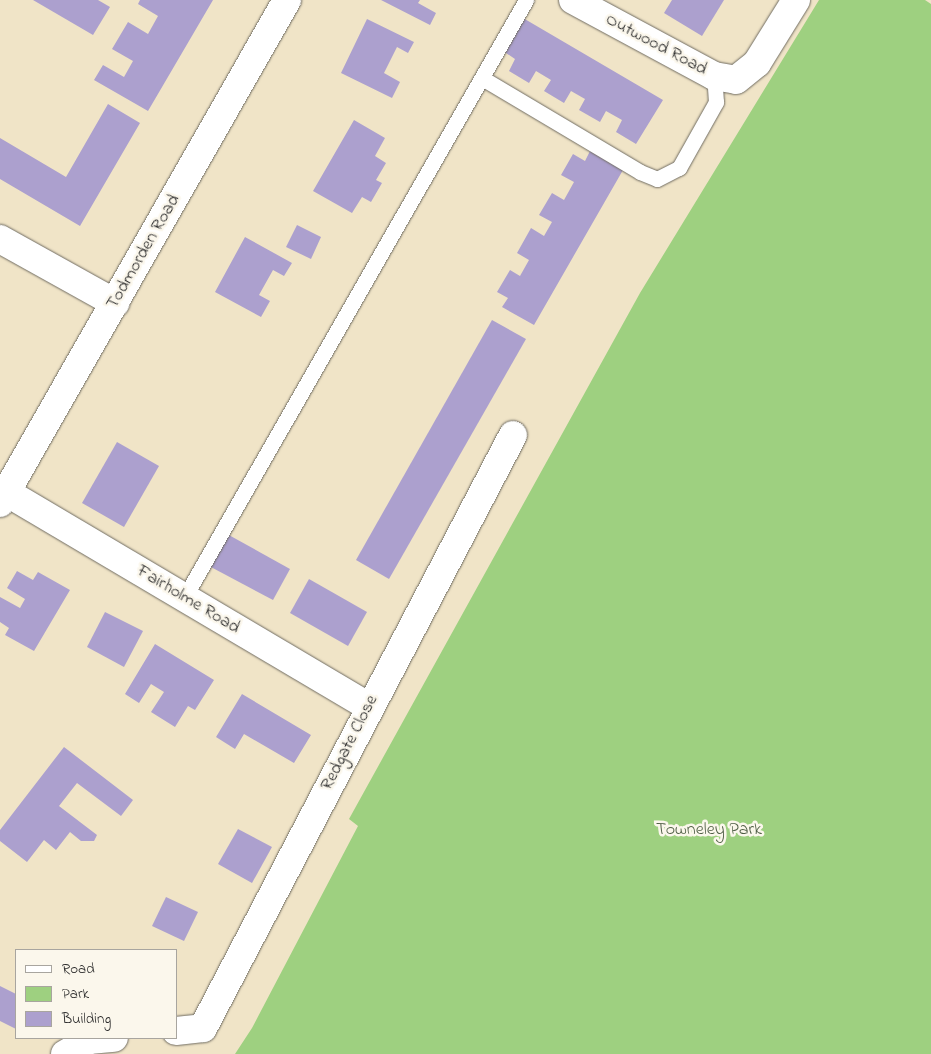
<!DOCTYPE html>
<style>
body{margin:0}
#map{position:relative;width:931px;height:1054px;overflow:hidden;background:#f0e4c7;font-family:"Indie Flower",sans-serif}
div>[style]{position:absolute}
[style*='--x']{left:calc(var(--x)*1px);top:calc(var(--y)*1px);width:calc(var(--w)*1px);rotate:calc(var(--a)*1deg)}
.green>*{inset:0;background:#9ed080}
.building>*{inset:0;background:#aca0ce}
.roads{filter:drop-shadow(0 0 1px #706c62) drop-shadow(0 0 1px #706c62)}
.lane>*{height:15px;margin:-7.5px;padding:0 7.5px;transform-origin:7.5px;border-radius:7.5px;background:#fff}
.street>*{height:28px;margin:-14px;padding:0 14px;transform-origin:14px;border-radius:14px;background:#fff}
.highway>*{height:28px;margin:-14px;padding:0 14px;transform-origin:14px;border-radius:14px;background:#fff}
span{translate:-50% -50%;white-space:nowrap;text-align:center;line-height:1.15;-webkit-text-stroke:5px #fbf7ec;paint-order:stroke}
.street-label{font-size:18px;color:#2b2b2b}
.park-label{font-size:18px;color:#4e5d44}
.legend{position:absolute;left:15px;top:949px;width:162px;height:90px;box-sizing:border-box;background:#fbf7ec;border:1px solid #a8a59f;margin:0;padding:6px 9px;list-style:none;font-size:15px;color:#2b2b2b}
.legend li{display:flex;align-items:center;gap:10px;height:25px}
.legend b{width:25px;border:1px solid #a8a59f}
</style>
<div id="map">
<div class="green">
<i style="clip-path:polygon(819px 0,925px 0,931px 4px,931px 1054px,235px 1054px,252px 1028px,358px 826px,349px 819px,640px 293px)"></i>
</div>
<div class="building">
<i style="clip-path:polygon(33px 0,98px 0,110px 7px,93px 35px)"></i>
<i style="clip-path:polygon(140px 0,213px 0,148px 111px,94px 80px,103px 65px,124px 77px,133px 61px,112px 49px,128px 22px,148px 34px,158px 16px,138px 4px)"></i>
<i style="clip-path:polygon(381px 0,420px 0,418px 3px,436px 13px,430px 25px)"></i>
<i style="clip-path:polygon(672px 0,724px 0,702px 36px,664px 13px)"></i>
<i style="clip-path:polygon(523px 18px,663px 100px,636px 144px,616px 132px,622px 120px,606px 111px,600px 122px,579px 110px,585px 99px,571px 91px,564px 103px,544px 91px,551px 80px,536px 71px,529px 83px,509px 71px,515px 59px,503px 51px)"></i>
<i style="clip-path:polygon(367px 19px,414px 42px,408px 53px,397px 47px,384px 73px,400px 82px,392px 98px,341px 73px)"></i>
<i style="clip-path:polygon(108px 104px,140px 123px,80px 226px,0 179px,0 138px,66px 177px)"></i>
<i style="clip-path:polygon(354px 120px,385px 138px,375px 156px,386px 163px,376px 180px,382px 183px,371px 202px,362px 197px,352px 213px,313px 191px)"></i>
<i style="clip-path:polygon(590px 151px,623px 170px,534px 325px,502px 307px,508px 298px,497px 292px,510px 270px,520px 276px,529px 260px,517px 253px,531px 228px,544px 236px,552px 222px,539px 215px,552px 193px,564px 200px,574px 182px,561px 175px,573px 154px,585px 161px)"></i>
<i style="clip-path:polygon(297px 225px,321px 237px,311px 259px,286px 247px)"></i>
<i style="clip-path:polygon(245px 237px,292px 263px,284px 276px,273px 270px,259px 295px,270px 301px,261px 317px,215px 292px)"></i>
<i style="clip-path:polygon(492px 320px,526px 339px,389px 579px,356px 560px)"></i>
<i style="clip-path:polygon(117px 442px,159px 466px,124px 527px,82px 503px)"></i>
<i style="clip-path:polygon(227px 534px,290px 569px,273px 600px,209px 566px)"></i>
<i style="clip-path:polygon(17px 571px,33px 580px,38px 572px,70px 590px,34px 651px,5px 635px,9px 628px,0 622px,0 597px,20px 608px,25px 599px,7px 588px)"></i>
<i style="clip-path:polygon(309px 579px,367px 612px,348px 646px,290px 613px)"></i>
<i style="clip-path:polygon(105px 612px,143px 631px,124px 667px,87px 647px)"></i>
<i style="clip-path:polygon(155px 644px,214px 680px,195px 710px,188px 706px,175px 727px,151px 712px,164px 692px,151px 684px,139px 703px,125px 694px)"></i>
<i style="clip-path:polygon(242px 694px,311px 735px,294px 763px,244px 734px,235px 749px,216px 737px)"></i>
<i style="clip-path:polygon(64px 747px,133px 800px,121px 816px,77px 783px,59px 806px,97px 835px,94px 841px,81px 841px,70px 832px,56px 850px,44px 840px,27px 862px,0 841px,0 830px)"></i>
<i style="clip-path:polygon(238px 829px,272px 847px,252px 883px,218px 864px)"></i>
<i style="clip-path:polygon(166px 897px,198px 912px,184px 941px,152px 926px)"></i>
<i style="clip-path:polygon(0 986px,16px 994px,16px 1029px,0 1021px)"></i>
</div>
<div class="roads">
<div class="lane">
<i style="--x:482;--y:78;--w:184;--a:30.7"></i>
<i style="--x:640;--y:172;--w:18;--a:22"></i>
<i style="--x:657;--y:179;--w:25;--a:-27"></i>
<i style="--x:679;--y:168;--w:76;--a:-60.7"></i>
<i style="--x:716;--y:102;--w:26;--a:-94"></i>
<i style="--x:184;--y:598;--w:689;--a:-60.23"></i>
</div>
<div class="street">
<i style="--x:573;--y:0;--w:160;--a:28.3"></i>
<i style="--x:714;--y:76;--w:22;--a:10"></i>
<i style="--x:736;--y:80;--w:27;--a:-39"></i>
<i style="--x:757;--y:63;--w:74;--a:-58.2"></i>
<i style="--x:0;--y:239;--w:132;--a:29.1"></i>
<i style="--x:6;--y:492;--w:422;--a:30.6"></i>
<i style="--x:176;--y:1031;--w:27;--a:-6"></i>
<i style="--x:203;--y:1028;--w:669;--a:-62.4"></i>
<i style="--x:65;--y:1054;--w:28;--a:-30"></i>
<i style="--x:89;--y:1040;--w:25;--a:-5"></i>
</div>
<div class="highway">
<i style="--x:0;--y:503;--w:579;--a:-60.29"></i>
</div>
</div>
<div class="street-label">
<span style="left:656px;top:45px;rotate:28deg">Outwood Road</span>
<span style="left:144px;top:252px;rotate:-60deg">Todmorden Road</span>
<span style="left:188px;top:600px;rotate:31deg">Fairholme Road</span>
<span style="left:350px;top:743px;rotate:-63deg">Redgate Close</span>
</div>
<div class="park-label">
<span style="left:709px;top:830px">Towneley Park</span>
</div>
<ul class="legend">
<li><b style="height:6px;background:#fff"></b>Road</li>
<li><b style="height:14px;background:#9ed080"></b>Park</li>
<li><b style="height:14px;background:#aca0ce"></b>Building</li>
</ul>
</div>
